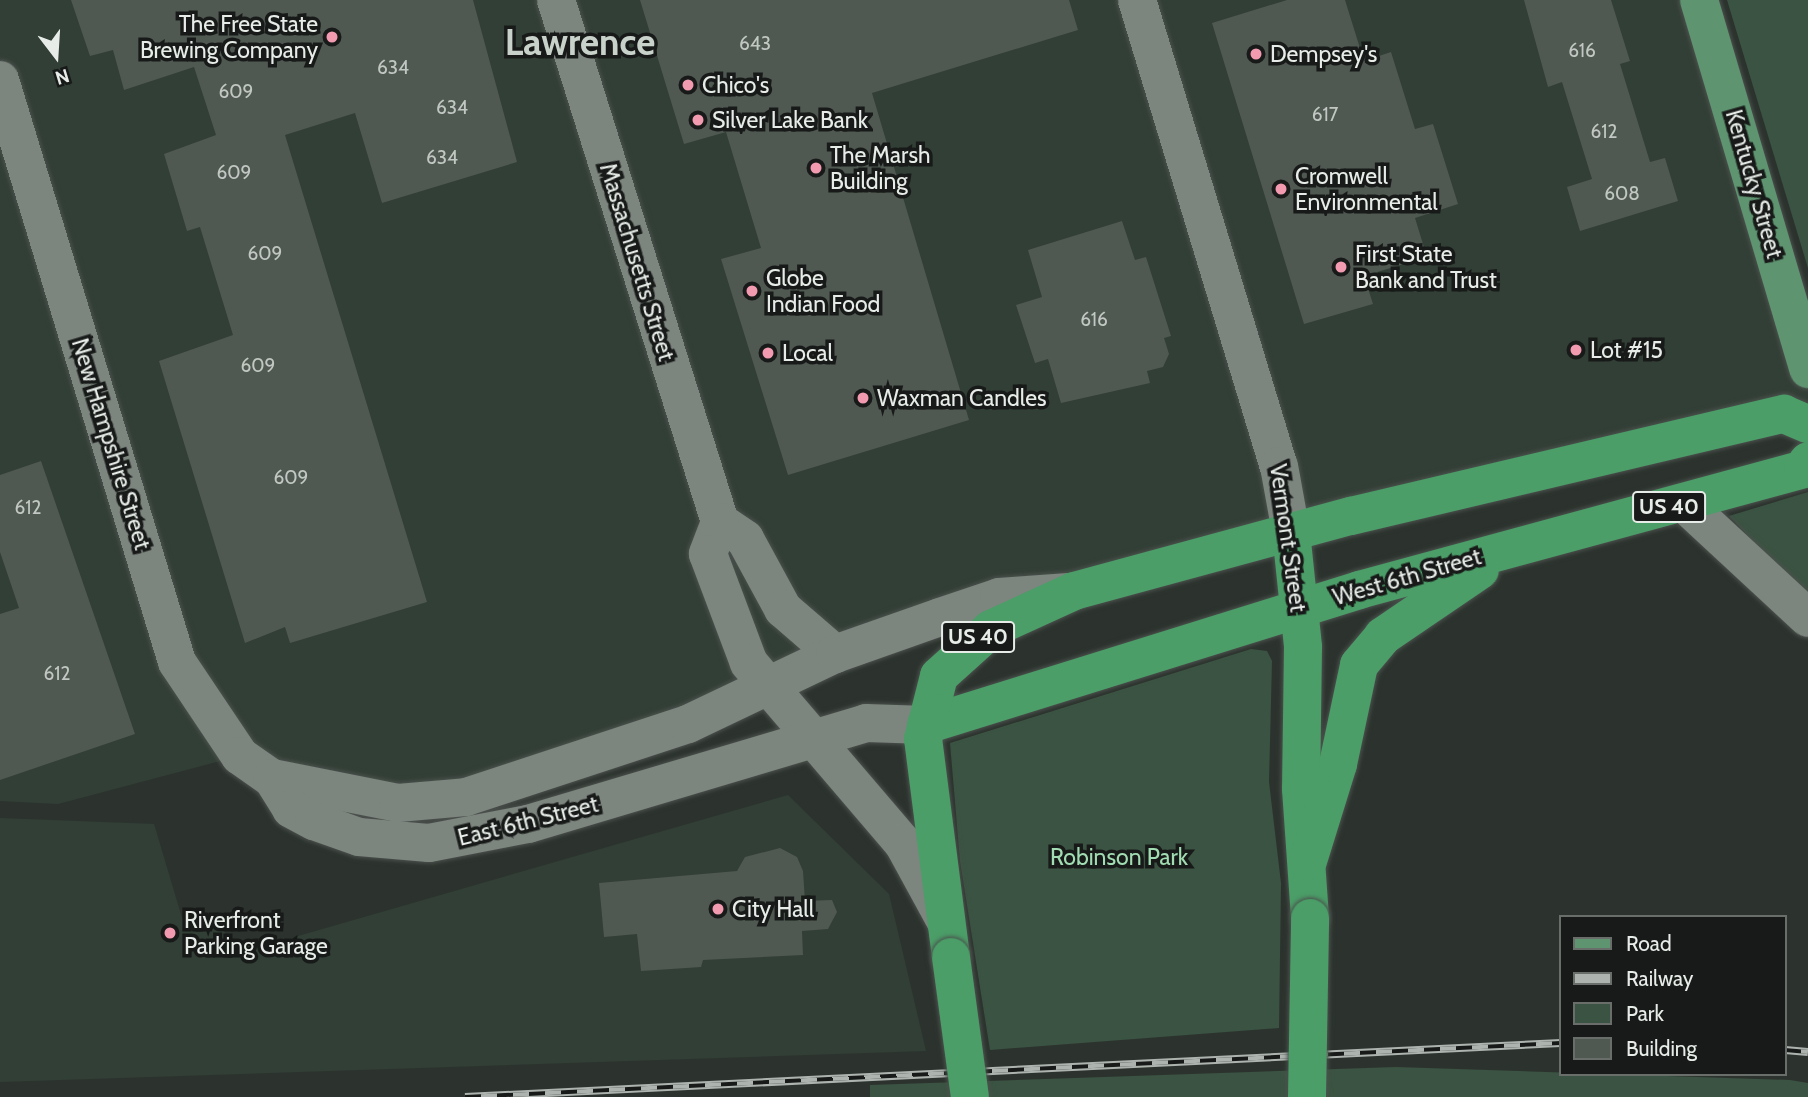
<!DOCTYPE html>
<style>
body{margin:0}
#map{position:relative;width:1808px;height:1097px;overflow:hidden;background:#2c332e;font-family:Cabin,sans-serif}
div>[style]{position:absolute}
[style*='--x']{left:calc(var(--x)*1px);top:calc(var(--y)*1px);width:calc(var(--w)*1px);rotate:calc(var(--a)*1deg)}
.built>*{inset:0;background:#323f36}
.green>*{inset:0;background:#3b5342}
.building>*{inset:0;background:#505852}
.roads{filter:drop-shadow(0 0 2px #4b514d) drop-shadow(0 0 2px #4b514d)}
.minor>*{height:38px;margin:-19px;padding:0 19px;transform-origin:19px;border-radius:19px;background:#7d857f}
.major>*{height:38px;margin:-19px;padding:0 19px;transform-origin:19px;border-radius:19px;background:#5f9471}
.highway>*{height:38px;margin:-19px;padding:0 19px;transform-origin:19px;border-radius:19px;background:#4b9e68}
.rail>*{height:8px;margin-top:-4px;transform-origin:0;background:repeating-linear-gradient(90deg,#171a18 0 16px,#adb3ae 0 32px);box-sizing:border-box;border-block:2px solid #adb3ae}
.bridges{filter:drop-shadow(0 0 2px #4b514d) drop-shadow(0 0 2px #4b514d)}
.highway-bridge>*{height:38px;margin:-19px;padding:0 19px;transform-origin:19px;border-radius:19px;background:#4b9e68}
.dots>*{width:19px;height:19px;translate:-50% -50%;box-sizing:border-box;border:4px solid #171a18;border-radius:50%}
span{translate:-50% -50%;white-space:nowrap;text-align:center;line-height:1.15;-webkit-text-stroke:7px #171a18;paint-order:stroke}
.number-label{font-size:19px;color:#c1c7c2}
.number-label span{-webkit-text-stroke-width:0}
.shield-label span{padding:2px 5px;background:#171a18;border:2px solid;border-radius:5px;-webkit-text-stroke-width:0}
.shield-label{font-size:21px;color:#e7ece8;font-weight:700}
.poi-label{font-size:23px;color:#e7ece8}
.right{translate:-100% -50%;text-align:right}
.left{translate:0 -50%;text-align:left}
.street-label{font-size:23px;color:#e7ece8}
.park-label{font-size:23px;color:#a1dcb2}
.town-label{font-size:37px;color:#c8d1ca;font-weight:700}
.legend{position:absolute;left:1559px;top:915px;width:228px;height:161px;box-sizing:border-box;background:#171a18;border:2px solid #6a6e6b;margin:0;padding:9px 12px;list-style:none;font-size:21px;color:#e7ece8}
.legend li{display:flex;align-items:center;gap:14px;height:35px}
.legend b{width:35px;border:2px solid #6a6e6b}
.north{position:absolute;left:21px;top:21px;width:70px;height:70px;-webkit-text-stroke:5px #171a18;paint-order:stroke;rotate:163deg;font-size:19px;font-weight:700;line-height:28px;text-align:center;color:#e7ece8}
.north::after{content:'';display:block;margin:auto;width:24px;height:32px;background:#e7ece8;clip-path:polygon(50% 0,100% 100%,50% 72%,0 100%)}
</style>
<div id="map">
<div class="built">
<i style="clip-path:polygon(0 0,1699px 0,1808px 369px,1808px 424px,1074px 591px,466px 797px,239px 756px,58px 804px,0 801px)"></i>
<i style="clip-path:polygon(788px 795px,889px 894px,926px 1051px,0 1082px,0 818px,154px 824px,182px 918px,221px 920px,232px 955px)"></i>
</div>
<div class="green">
<i style="clip-path:polygon(1727px 0,1808px 0,1808px 268px)"></i>
<i style="clip-path:polygon(1808px 492px,1808px 599px,1729px 516px)"></i>
<i style="clip-path:polygon(1251px 649px,1267px 651px,1272px 661px,1269px 782px,1281px 883px,1279px 1028px,990px 1050px,960px 861px,950px 743px)"></i>
<i style="clip-path:polygon(1396px 1067px,1790px 1080px,1808px 1083px,1808px 1097px,870px 1097px,870px 1085px)"></i>
</div>
<div class="building">
<i style="clip-path:polygon(71px 0,473px 0,517px 162px,382px 203px,355px 113px,285px 135px,427px 602px,290px 643px,285px 627px,245px 643px,159px 361px,233px 335px,200px 227px,187px 231px,164px 154px,216px 135px,194px 67px,124px 90px,113px 50px,90px 56px)"></i>
<i style="clip-path:polygon(640px 0,1069px 0,1078px 30px,872px 93px,969px 420px,788px 475px,721px 259px,761px 248px,726px 132px,684px 144px)"></i>
<i style="clip-path:polygon(1287px 0,1345px 0,1364px 61px,1391px 52px,1415px 129px,1433px 124px,1458px 204px,1415px 218px,1427px 257px,1364px 276px,1373px 304px,1304px 324px,1212px 23px)"></i>
<i style="clip-path:polygon(1524px 0,1611px 0,1630px 61px,1620px 64px,1650px 162px,1665px 158px,1678px 201px,1580px 231px,1567px 187px,1592px 179px,1562px 82px,1548px 87px)"></i>
<i style="clip-path:polygon(1122px 221px,1135px 260px,1146px 257px,1171px 336px,1164px 338px,1169px 354px,1163px 367px,1147px 371px,1150px 383px,1061px 403px,1048px 359px,1035px 363px,1016px 305px,1042px 297px,1028px 250px)"></i>
<i style="clip-path:polygon(41px 461px,135px 734px,0 780px,0 614px,19px 608px,0 552px,0 475px)"></i>
<i style="clip-path:polygon(780px 848px,797px 857px,803px 871px,805px 901px,832px 900px,837px 912px,828px 929px,802px 931px,803px 955px,703px 960px,701px 967px,641px 971px,637px 934px,604px 937px,599px 883px,737px 871px,745px 857px)"></i>
</div>
<div class="roads">
<div class="minor">
<i style="--x:556;--y:0;--w:547;--a:72.56"></i>
<i style="--x:720;--y:522;--w:30;--a:34"></i>
<i style="--x:745;--y:539;--w:80;--a:61.5"></i>
<i style="--x:783;--y:609;--w:69;--a:40.9"></i>
<i style="--x:1137;--y:0;--w:487;--a:73.1"></i>
<i style="--x:1279;--y:466;--w:67;--a:79.7"></i>
<i style="--x:0;--y:80;--w:608;--a:73.08"></i>
<i style="--x:177;--y:662;--w:113;--a:56.2"></i>
<i style="--x:240;--y:756;--w:39;--a:35"></i>
<i style="--x:272;--y:778;--w:128;--a:11.2"></i>
<i style="--x:398;--y:803;--w:68;--a:-5"></i>
<i style="--x:466;--y:797;--w:234;--a:-18.2"></i>
<i style="--x:688;--y:724;--w:163;--a:-25.5"></i>
<i style="--x:835;--y:654;--w:111;--a:-19.4"></i>
<i style="--x:940;--y:617;--w:62;--a:-18.7"></i>
<i style="--x:999;--y:597;--w:70;--a:-4.1"></i>
<i style="--x:1684;--y:503;--w:169;--a:42.8"></i>
<i style="--x:720;--y:522;--w:34;--a:111"></i>
<i style="--x:708;--y:554;--w:116;--a:69.4"></i>
<i style="--x:749;--y:663;--w:237;--a:49.5"></i>
<i style="--x:903;--y:843;--w:88;--a:61.4"></i>
<i style="--x:272;--y:778;--w:36;--a:58"></i>
<i style="--x:291;--y:809;--w:26;--a:28"></i>
<i style="--x:314;--y:821;--w:48;--a:19.6"></i>
<i style="--x:359;--y:837;--w:70;--a:4.9"></i>
<i style="--x:429;--y:843;--w:101;--a:-10.9"></i>
<i style="--x:528;--y:824;--w:353;--a:-16.6"></i>
<i style="--x:866;--y:723;--w:60;--a:1.9"></i>
</div>
<div class="major">
<i style="--x:1699;--y:0;--w:385;--a:73.5"></i>
</div>
<div class="highway">
<i style="--x:1291;--y:532;--w:116;--a:84"></i>
<i style="--x:1303;--y:647;--w:142;--a:90.8"></i>
<i style="--x:1301;--y:789;--w:129;--a:86"></i>
<i style="--x:926;--y:725;--w:454;--a:-17.3"></i>
<i style="--x:1359;--y:590;--w:460;--a:-15.2"></i>
<i style="--x:1803;--y:469;--w:9;--a:-58"></i>
<i style="--x:1308;--y:861;--w:102;--a:-72.8"></i>
<i style="--x:1338;--y:764;--w:101;--a:-78"></i>
<i style="--x:1359;--y:665;--w:38;--a:-50"></i>
<i style="--x:1383;--y:636;--w:117;--a:-34.2"></i>
<i style="--x:951;--y:957;--w:220;--a:-97.3"></i>
<i style="--x:923;--y:739;--w:65;--a:-75.7"></i>
<i style="--x:939;--y:676;--w:70;--a:-42.1"></i>
<i style="--x:991;--y:629;--w:91;--a:-24.6"></i>
<i style="--x:1074;--y:591;--w:287;--a:-15.2"></i>
<i style="--x:1351;--y:516;--w:445;--a:-13.3"></i>
<i style="--x:1784;--y:414;--w:26;--a:23"></i>
</div>
</div>
<div class="rail">
<i style="--x:1785;--y:1050;--w:23;--a:5"></i>
<i style="--x:465;--y:1097;--w:1097;--a:-2.82"></i>
</div>
<div class="bridges">
<div class="highway-bridge">
<i style="--x:951;--y:957;--w:141;--a:82.3"></i>
<i style="--x:1307;--y:1097;--w:179;--a:-89"></i>
</div>
</div>
<div class="dots">
<i style="left:332px;top:37px;background:#f29ab0"></i>
<i style="left:1256px;top:54px;background:#f29ab0"></i>
<i style="left:688px;top:85px;background:#f29ab0"></i>
<i style="left:698px;top:120px;background:#f29ab0"></i>
<i style="left:816px;top:168px;background:#f29ab0"></i>
<i style="left:1281px;top:189px;background:#f29ab0"></i>
<i style="left:1341px;top:267px;background:#f29ab0"></i>
<i style="left:752px;top:291px;background:#f29ab0"></i>
<i style="left:1576px;top:350px;background:#f29ab0"></i>
<i style="left:768px;top:353px;background:#f29ab0"></i>
<i style="left:863px;top:398px;background:#f29ab0"></i>
<i style="left:718px;top:909px;background:#f29ab0"></i>
<i style="left:170px;top:933px;background:#f29ab0"></i>
</div>
<div class="number-label">
<span style="left:755px;top:44px">643</span>
<span style="left:1582px;top:51px">616</span>
<span style="left:393px;top:68px">634</span>
<span style="left:236px;top:92px">609</span>
<span style="left:452px;top:108px">634</span>
<span style="left:1325px;top:115px">617</span>
<span style="left:1604px;top:132px">612</span>
<span style="left:442px;top:158px">634</span>
<span style="left:234px;top:173px">609</span>
<span style="left:1622px;top:194px">608</span>
<span style="left:265px;top:254px">609</span>
<span style="left:1094px;top:320px">616</span>
<span style="left:258px;top:366px">609</span>
<span style="left:291px;top:478px">609</span>
<span style="left:28px;top:508px">612</span>
<span style="left:57px;top:674px">612</span>
</div>
<div class="shield-label">
<span style="left:1669px;top:507px">US 40</span>
<span style="left:978px;top:637px">US 40</span>
</div>
<div class="poi-label">
<span class="right" style="left:318px;top:37px">The Free State<br>Brewing Company</span>
<span class="left" style="left:1270px;top:54px">Dempsey's</span>
<span class="left" style="left:702px;top:85px">Chico's</span>
<span class="left" style="left:712px;top:120px">Silver Lake Bank</span>
<span class="left" style="left:830px;top:168px">The Marsh<br>Building</span>
<span class="left" style="left:1295px;top:189px">Cromwell<br>Environmental</span>
<span class="left" style="left:1355px;top:267px">First State<br>Bank and Trust</span>
<span class="left" style="left:766px;top:291px">Globe<br>Indian Food</span>
<span class="left" style="left:1590px;top:350px">Lot #15</span>
<span class="left" style="left:782px;top:353px">Local</span>
<span class="left" style="left:877px;top:398px">Waxman Candles</span>
<span class="left" style="left:732px;top:909px">City Hall</span>
<span class="left" style="left:184px;top:933px">Riverfront<br>Parking Garage</span>
</div>
<div class="street-label">
<span style="left:1754px;top:184px;rotate:74deg">Kentucky Street</span>
<span style="left:637px;top:262px;rotate:73deg">Massachusetts Street</span>
<span style="left:111px;top:444px;rotate:73deg">New Hampshire Street</span>
<span style="left:1288px;top:538px;rotate:82deg">Vermont Street</span>
<span style="left:1407px;top:577px;rotate:-16deg">West 6th Street</span>
<span style="left:528px;top:821px;rotate:-14deg">East 6th Street</span>
</div>
<div class="park-label">
<span style="left:1119px;top:857px">Robinson Park</span>
</div>
<div class="town-label">
<span style="left:580px;top:42px">Lawrence</span>
</div>
<ul class="legend">
<li><b style="height:9px;background:#5f9471"></b>Road</li>
<li><b style="height:9px;background:#adb3ae"></b>Railway</li>
<li><b style="height:19px;background:#3b5342"></b>Park</li>
<li><b style="height:19px;background:#505852"></b>Building</li>
</ul>
<div class="north">N</div>
</div>
